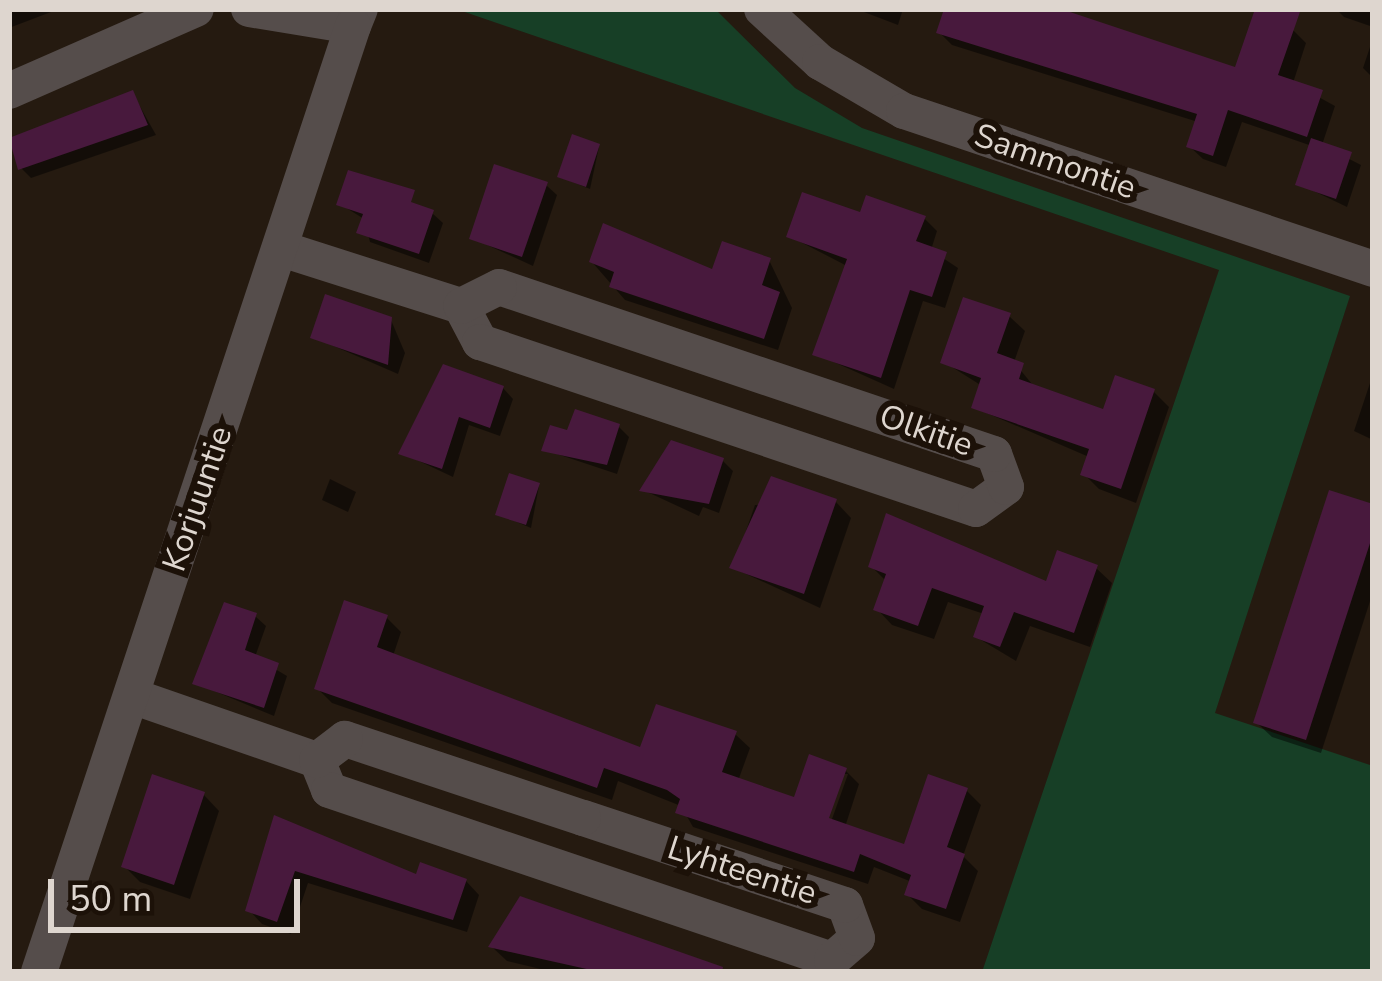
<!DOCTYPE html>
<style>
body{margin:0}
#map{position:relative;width:1382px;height:981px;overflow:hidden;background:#251a10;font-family:"Nunito Sans",sans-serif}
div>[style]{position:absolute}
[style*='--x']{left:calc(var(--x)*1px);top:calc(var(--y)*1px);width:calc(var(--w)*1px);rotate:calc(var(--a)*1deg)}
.green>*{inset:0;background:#173f26}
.shadow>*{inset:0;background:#0007}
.building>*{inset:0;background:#48193d}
.minor>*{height:36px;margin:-18px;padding:0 18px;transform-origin:18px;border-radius:18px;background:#554d4b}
span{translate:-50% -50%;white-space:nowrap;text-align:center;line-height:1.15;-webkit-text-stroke:12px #1c1108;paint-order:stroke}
.street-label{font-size:33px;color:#ded6cf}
.frame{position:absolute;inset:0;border:12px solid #ded6cf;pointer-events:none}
.scale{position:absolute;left:48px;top:879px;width:252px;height:54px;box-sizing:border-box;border:6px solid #ded6cf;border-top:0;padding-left:15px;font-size:36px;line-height:42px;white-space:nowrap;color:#ded6cf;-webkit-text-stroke:9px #1c1108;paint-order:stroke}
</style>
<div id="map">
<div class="green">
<i style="clip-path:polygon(456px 9px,715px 9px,795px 88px,862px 128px,1350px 296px,1215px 713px,1373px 766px,1373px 972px,982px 972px,1219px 270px)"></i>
</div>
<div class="shadow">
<i style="clip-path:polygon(9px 9px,59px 9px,9px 28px)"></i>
<i style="clip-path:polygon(856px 9px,903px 9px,898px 25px)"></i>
<i style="clip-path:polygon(947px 9px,1051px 9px,1237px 71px,1293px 30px,1306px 43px,1293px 83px,1335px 106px,1322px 145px,1361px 165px,1347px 207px,1299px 184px,1312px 146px,1242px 122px,1226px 167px,1203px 159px,1189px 146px,1198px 122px,952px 45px,939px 32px)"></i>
<i style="clip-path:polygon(1336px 9px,1373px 9px,1373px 27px,1344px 17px)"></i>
<i style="clip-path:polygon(1373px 38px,1373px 78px,1363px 68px)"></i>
<i style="clip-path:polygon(133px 94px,156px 135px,31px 178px,21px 168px,10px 141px)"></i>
<i style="clip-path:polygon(599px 147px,590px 189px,560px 177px)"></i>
<i style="clip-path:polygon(546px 185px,557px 195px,533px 266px,472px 238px)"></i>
<i style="clip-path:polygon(340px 204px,432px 213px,443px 223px,429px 263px,370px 242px,364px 219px)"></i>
<i style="clip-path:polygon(862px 216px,924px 218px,937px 231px,931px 250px,958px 268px,945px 308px,923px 301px,894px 389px,816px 354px,847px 266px,789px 236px)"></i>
<i style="clip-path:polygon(769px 260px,792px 308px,778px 350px,625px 300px,592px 262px,714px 273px)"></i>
<i style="clip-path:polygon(1009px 316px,1025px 331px,1014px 362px,1036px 389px,1104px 413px,1153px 391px,1169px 407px,1136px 503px,1099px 489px,1084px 474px,1089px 457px,975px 408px,982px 386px,944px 362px)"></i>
<i style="clip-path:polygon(391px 320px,405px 353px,398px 374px,313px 337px)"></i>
<i style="clip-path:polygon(1373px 374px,1373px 440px,1354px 431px)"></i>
<i style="clip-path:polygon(503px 388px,513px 399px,500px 436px,469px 425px,453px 477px,402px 453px)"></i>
<i style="clip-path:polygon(619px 427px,629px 437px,617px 474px,545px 450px)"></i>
<i style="clip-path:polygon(723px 461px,733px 471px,719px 513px,703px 507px,699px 516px,643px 490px)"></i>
<i style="clip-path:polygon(330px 479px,356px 492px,348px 512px,322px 500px)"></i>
<i style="clip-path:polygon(539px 486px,531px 528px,498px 514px)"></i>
<i style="clip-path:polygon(836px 502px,851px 518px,820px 608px,733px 568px,755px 505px)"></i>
<i style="clip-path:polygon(1373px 508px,1373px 592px,1321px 753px,1272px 737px,1257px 723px)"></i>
<i style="clip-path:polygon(871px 566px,1048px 585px,1096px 568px,1112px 583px,1090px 647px,1030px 626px,1016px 661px,976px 637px,984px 614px,948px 602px,934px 639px,892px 625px,877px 609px,886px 581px)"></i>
<i style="clip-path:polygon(255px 616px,266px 626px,255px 657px,287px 676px,274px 716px,195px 683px)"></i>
<i style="clip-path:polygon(evenodd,387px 618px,401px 632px,393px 656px,641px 751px,735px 734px,750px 748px,738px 781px,796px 801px,845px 770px,859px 784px,845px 827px,906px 847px,967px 791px,981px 805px,963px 856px,978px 871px,960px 922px,922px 909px,907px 894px,912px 882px,874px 867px,868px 884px,693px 827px,681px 806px,618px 781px,612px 800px,332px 703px,318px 689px,387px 618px,841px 774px,848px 774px,827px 833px,821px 832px,841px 774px)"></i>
<i style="clip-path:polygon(204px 795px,219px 811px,190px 899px,140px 882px,124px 866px)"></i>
<i style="clip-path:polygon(276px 819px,417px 878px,466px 881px,479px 895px,467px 932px,308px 883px,291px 934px,262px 924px,249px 910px)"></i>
<i style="clip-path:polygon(521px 900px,732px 972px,553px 972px,507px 961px,492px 947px)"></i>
</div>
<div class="building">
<i style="clip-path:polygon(944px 9px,1061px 9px,1235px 67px,1255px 9px,1301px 9px,1278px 75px,1323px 90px,1307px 137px,1228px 110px,1213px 156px,1186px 147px,1197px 114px,936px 33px)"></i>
<i style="clip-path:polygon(133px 90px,148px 125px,18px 170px,9px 138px)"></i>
<i style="clip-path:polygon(572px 134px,600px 144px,586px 187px,557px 177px)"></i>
<i style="clip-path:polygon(1311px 138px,1352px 152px,1336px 199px,1295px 185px)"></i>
<i style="clip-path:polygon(494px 164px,548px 182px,522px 257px,469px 239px)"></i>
<i style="clip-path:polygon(348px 170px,415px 190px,411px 202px,434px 210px,419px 254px,356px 233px,363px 214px,336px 205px)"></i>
<i style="clip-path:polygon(802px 192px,860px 212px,866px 195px,926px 216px,916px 241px,947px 252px,932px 297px,910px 290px,881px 378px,812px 355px,847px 259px,786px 237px)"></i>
<i style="clip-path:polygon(603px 223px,712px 269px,722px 241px,771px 258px,762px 285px,780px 292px,764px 339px,609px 287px,614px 272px,589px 262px)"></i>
<i style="clip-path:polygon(325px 294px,392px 317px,388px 365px,310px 338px)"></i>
<i style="clip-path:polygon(963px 297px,1011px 313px,997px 353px,1024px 363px,1019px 379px,1103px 409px,1115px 375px,1155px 389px,1121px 489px,1080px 475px,1089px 449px,971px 408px,981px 378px,940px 363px)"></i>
<i style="clip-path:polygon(443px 364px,504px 386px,490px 428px,459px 417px,442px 469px,398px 454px)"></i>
<i style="clip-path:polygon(575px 409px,620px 424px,607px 465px,541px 451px,550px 425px,567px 430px)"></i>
<i style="clip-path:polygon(671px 440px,724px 458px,709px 504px,639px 491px)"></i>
<i style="clip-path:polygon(509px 473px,540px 483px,526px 525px,495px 515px)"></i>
<i style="clip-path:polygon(771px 476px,837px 499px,804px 594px,729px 568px)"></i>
<i style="clip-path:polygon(1329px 490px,1373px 504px,1373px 534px,1306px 740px,1253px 723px)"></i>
<i style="clip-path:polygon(886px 513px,1046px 581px,1057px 550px,1098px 565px,1074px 633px,1014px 612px,1000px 647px,973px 637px,984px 606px,932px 588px,918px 626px,873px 610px,886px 574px,868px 567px)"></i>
<i style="clip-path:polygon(344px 600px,388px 615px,377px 647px,640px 747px,656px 704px,737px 731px,722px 772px,794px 797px,809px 754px,847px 768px,829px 818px,904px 844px,928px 774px,968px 788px,947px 847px,965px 854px,946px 909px,904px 895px,911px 875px,860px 854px,854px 872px,675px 813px,680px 799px,667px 790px,604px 768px,597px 788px,314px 689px)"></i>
<i style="clip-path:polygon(224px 602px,257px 613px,245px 650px,279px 663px,264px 708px,192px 684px)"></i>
<i style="clip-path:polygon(152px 774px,205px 792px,174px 885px,121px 867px)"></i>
<i style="clip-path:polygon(274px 815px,416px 874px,420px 862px,467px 879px,453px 920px,295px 871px,277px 922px,245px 911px)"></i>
<i style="clip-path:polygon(520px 896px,723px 967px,722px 972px,600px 972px,488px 947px)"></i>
</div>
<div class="minor">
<i style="--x:249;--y:9;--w:105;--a:9.3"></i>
<i style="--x:353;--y:26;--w:18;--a:-68"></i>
<i style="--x:762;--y:9;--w:79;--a:42.4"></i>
<i style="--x:820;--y:62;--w:97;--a:30.3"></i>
<i style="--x:904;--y:111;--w:495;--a:18.6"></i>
<i style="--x:9;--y:91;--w:204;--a:-23.7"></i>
<i style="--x:282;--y:249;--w:188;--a:17.7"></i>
<i style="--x:461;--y:306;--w:41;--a:62.2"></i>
<i style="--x:480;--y:342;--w:523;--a:18.61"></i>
<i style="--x:976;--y:509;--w:37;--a:-36"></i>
<i style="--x:1006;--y:487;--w:35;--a:-110"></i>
<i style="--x:994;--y:454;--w:522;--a:-161.36"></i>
<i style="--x:499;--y:287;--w:42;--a:153.4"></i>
<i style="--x:132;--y:696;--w:196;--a:19.1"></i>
<i style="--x:317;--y:760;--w:32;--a:68"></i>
<i style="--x:329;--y:790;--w:531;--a:18.67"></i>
<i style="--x:832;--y:960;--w:33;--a:-41"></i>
<i style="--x:857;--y:938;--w:35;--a:-110"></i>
<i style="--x:845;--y:905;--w:276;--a:-161.6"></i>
<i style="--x:583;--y:818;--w:251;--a:-161.6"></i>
<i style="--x:345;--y:739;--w:35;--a:143"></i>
<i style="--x:39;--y:972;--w:997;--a:-71.64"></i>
</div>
<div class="street-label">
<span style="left:1055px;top:162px;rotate:19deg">Sammontie</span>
<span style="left:926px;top:431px;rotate:19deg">Olkitie</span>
<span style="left:198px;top:499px;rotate:-71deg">Korjuuntie</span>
<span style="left:742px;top:871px;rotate:18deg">Lyhteentie</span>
</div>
<div class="frame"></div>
<div class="scale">50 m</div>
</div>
